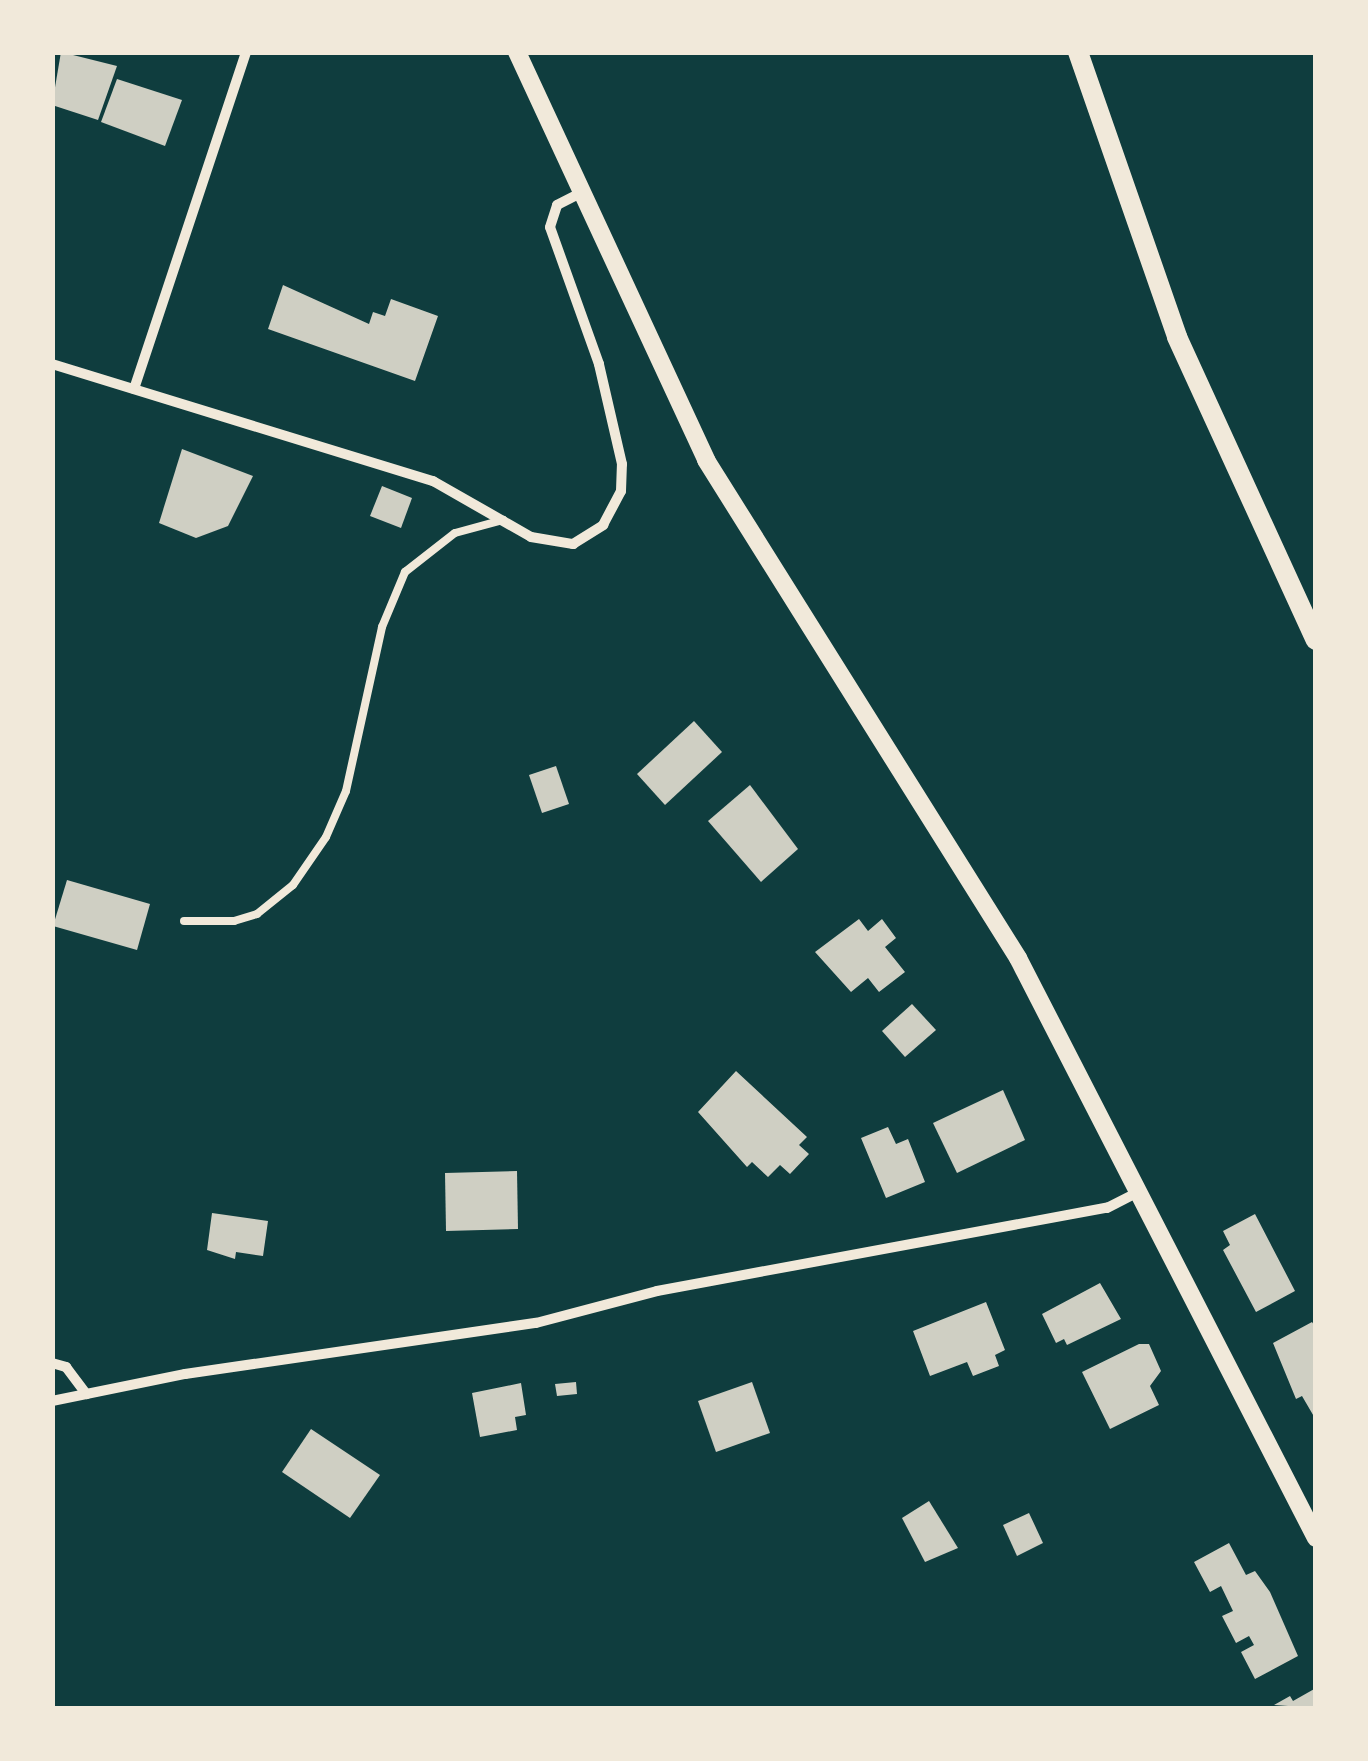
<!DOCTYPE html>
<style>
body{margin:0}
#map{position:relative;width:1368px;height:1761px;overflow:hidden;background:#0f3d3e;font-family:Merriweather,serif}
div>[style]{position:absolute}
[style*='--x']{left:calc(var(--x)*1px);top:calc(var(--y)*1px);width:calc(var(--w)*1px);rotate:calc(var(--a)*1deg)}
.building>*{inset:0;background:#cfcfc3}
.service>*{height:8px;margin:-4px;padding:0 4px;transform-origin:4px;border-radius:4px;background:#f1e9da}
.minor>*{height:10px;margin:-5px;padding:0 5px;transform-origin:5px;border-radius:5px;background:#f1e9da}
.tertiary>*{height:18px;margin:-9px;padding:0 9px;transform-origin:9px;border-radius:9px;background:#f1e9da}
.secondary>*{height:20px;margin:-10px;padding:0 10px;transform-origin:10px;border-radius:10px;background:#f1e9da}
span{translate:-50% -50%;white-space:nowrap;text-align:center;line-height:1.15;-webkit-text-stroke:9px #f1e9da;paint-order:stroke}
.frame{position:absolute;inset:0;border:55px solid #f1e9da;pointer-events:none}
</style>
<div id="map">
<div class="building">
<i style="clip-path:polygon(61px 52px,117px 66px,98px 120px,52px 105px)"></i>
<i style="clip-path:polygon(117px 79px,182px 100px,165px 146px,101px 122px)"></i>
<i style="clip-path:polygon(283px 285px,369px 324px,373px 312px,385px 316px,391px 299px,438px 316px,415px 381px,268px 329px)"></i>
<i style="clip-path:polygon(182px 449px,253px 476px,228px 526px,196px 538px,159px 523px)"></i>
<i style="clip-path:polygon(382px 486px,412px 498px,401px 528px,370px 516px)"></i>
<i style="clip-path:polygon(694px 721px,722px 752px,665px 805px,637px 774px)"></i>
<i style="clip-path:polygon(556px 766px,569px 804px,542px 813px,529px 775px)"></i>
<i style="clip-path:polygon(750px 785px,798px 849px,761px 882px,708px 821px)"></i>
<i style="clip-path:polygon(67px 880px,150px 904px,137px 950px,53px 926px)"></i>
<i style="clip-path:polygon(859px 919px,868px 931px,882px 919px,896px 938px,885px 947px,905px 972px,879px 992px,868px 978px,851px 992px,815px 952px)"></i>
<i style="clip-path:polygon(912px 1004px,936px 1030px,905px 1057px,882px 1031px)"></i>
<i style="clip-path:polygon(736px 1071px,807px 1137px,799px 1145px,809px 1154px,790px 1174px,780px 1165px,768px 1177px,752px 1162px,747px 1167px,698px 1112px)"></i>
<i style="clip-path:polygon(1003px 1090px,1025px 1140px,957px 1173px,933px 1123px)"></i>
<i style="clip-path:polygon(888px 1127px,896px 1144px,908px 1139px,925px 1182px,886px 1198px,861px 1138px)"></i>
<i style="clip-path:polygon(517px 1171px,518px 1229px,446px 1231px,445px 1173px)"></i>
<i style="clip-path:polygon(212px 1213px,268px 1221px,263px 1256px,236px 1252px,235px 1259px,207px 1250px)"></i>
<i style="clip-path:polygon(1255px 1214px,1295px 1291px,1256px 1312px,1223px 1250px,1230px 1245px,1223px 1231px)"></i>
<i style="clip-path:polygon(1100px 1283px,1121px 1319px,1067px 1345px,1064px 1339px,1056px 1343px,1042px 1314px)"></i>
<i style="clip-path:polygon(986px 1302px,1005px 1350px,995px 1355px,999px 1366px,973px 1376px,967px 1362px,930px 1376px,913px 1331px)"></i>
<i style="clip-path:polygon(1312px 1322px,1316px 1328px,1316px 1420px,1302px 1396px,1296px 1399px,1273px 1343px)"></i>
<i style="clip-path:polygon(1139px 1344px,1149px 1344px,1161px 1371px,1150px 1386px,1159px 1405px,1110px 1429px,1082px 1372px)"></i>
<i style="clip-path:polygon(576px 1382px,577px 1394px,557px 1396px,555px 1384px)"></i>
<i style="clip-path:polygon(752px 1382px,770px 1433px,716px 1452px,698px 1401px)"></i>
<i style="clip-path:polygon(521px 1383px,526px 1415px,515px 1417px,517px 1430px,480px 1437px,472px 1393px)"></i>
<i style="clip-path:polygon(311px 1429px,380px 1475px,350px 1518px,282px 1472px)"></i>
<i style="clip-path:polygon(929px 1501px,958px 1548px,925px 1562px,902px 1518px)"></i>
<i style="clip-path:polygon(1029px 1513px,1043px 1543px,1017px 1556px,1003px 1525px)"></i>
<i style="clip-path:polygon(1229px 1543px,1246px 1575px,1255px 1571px,1270px 1592px,1298px 1656px,1255px 1679px,1241px 1652px,1254px 1645px,1249px 1636px,1236px 1643px,1222px 1616px,1233px 1611px,1221px 1586px,1210px 1592px,1194px 1562px)"></i>
<i style="clip-path:polygon(1316px 1688px,1316px 1708px,1274px 1705px,1290px 1696px,1293px 1701px)"></i>
</div>
<div class="service">
<i style="--x:184;--y:921;--w:50;--a:0"></i>
<i style="--x:234;--y:921;--w:24;--a:-17"></i>
<i style="--x:257;--y:914;--w:46;--a:-38.9"></i>
<i style="--x:293;--y:885;--w:58;--a:-55.5"></i>
<i style="--x:326;--y:837;--w:50;--a:-66.5"></i>
<i style="--x:346;--y:791;--w:168;--a:-77.6"></i>
<i style="--x:382;--y:627;--w:60;--a:-67.3"></i>
<i style="--x:405;--y:572;--w:63;--a:-38"></i>
<i style="--x:455;--y:533;--w:50;--a:-15.2"></i>
</div>
<div class="minor">
<i style="--x:52;--y:364;--w:399;--a:17.1"></i>
<i style="--x:433;--y:481;--w:113;--a:29.7"></i>
<i style="--x:531;--y:537;--w:43;--a:9.5"></i>
<i style="--x:573;--y:544;--w:36;--a:-32"></i>
<i style="--x:603;--y:525;--w:38;--a:-62"></i>
<i style="--x:621;--y:491;--w:27;--a:-88"></i>
<i style="--x:622;--y:464;--w:103;--a:-103"></i>
<i style="--x:599;--y:364;--w:145;--a:-109.7"></i>
<i style="--x:550;--y:227;--w:23;--a:-72"></i>
<i style="--x:557;--y:205;--w:27;--a:-27"></i>
<i style="--x:134;--y:389;--w:355;--a:-71.6"></i>
<i style="--x:52;--y:1363;--w:15;--a:16"></i>
<i style="--x:66;--y:1367;--w:34;--a:53"></i>
<i style="--x:52;--y:1401;--w:136;--a:-11.5"></i>
<i style="--x:185;--y:1374;--w:355;--a:-8.3"></i>
<i style="--x:536;--y:1323;--w:125;--a:-14.8"></i>
<i style="--x:657;--y:1291;--w:458;--a:-10.5"></i>
<i style="--x:1107;--y:1208;--w:36;--a:-27"></i>
</div>
<div class="tertiary">
<i style="--x:517;--y:52;--w:450;--a:65.1"></i>
<i style="--x:706;--y:460;--w:588;--a:57.93"></i>
<i style="--x:1018;--y:958;--w:652;--a:62.81"></i>
</div>
<div class="secondary">
<i style="--x:1078;--y:52;--w:302;--a:70.8"></i>
<i style="--x:1177;--y:337;--w:333;--a:65.4"></i>
</div>
<div class="frame"></div>
</div>
